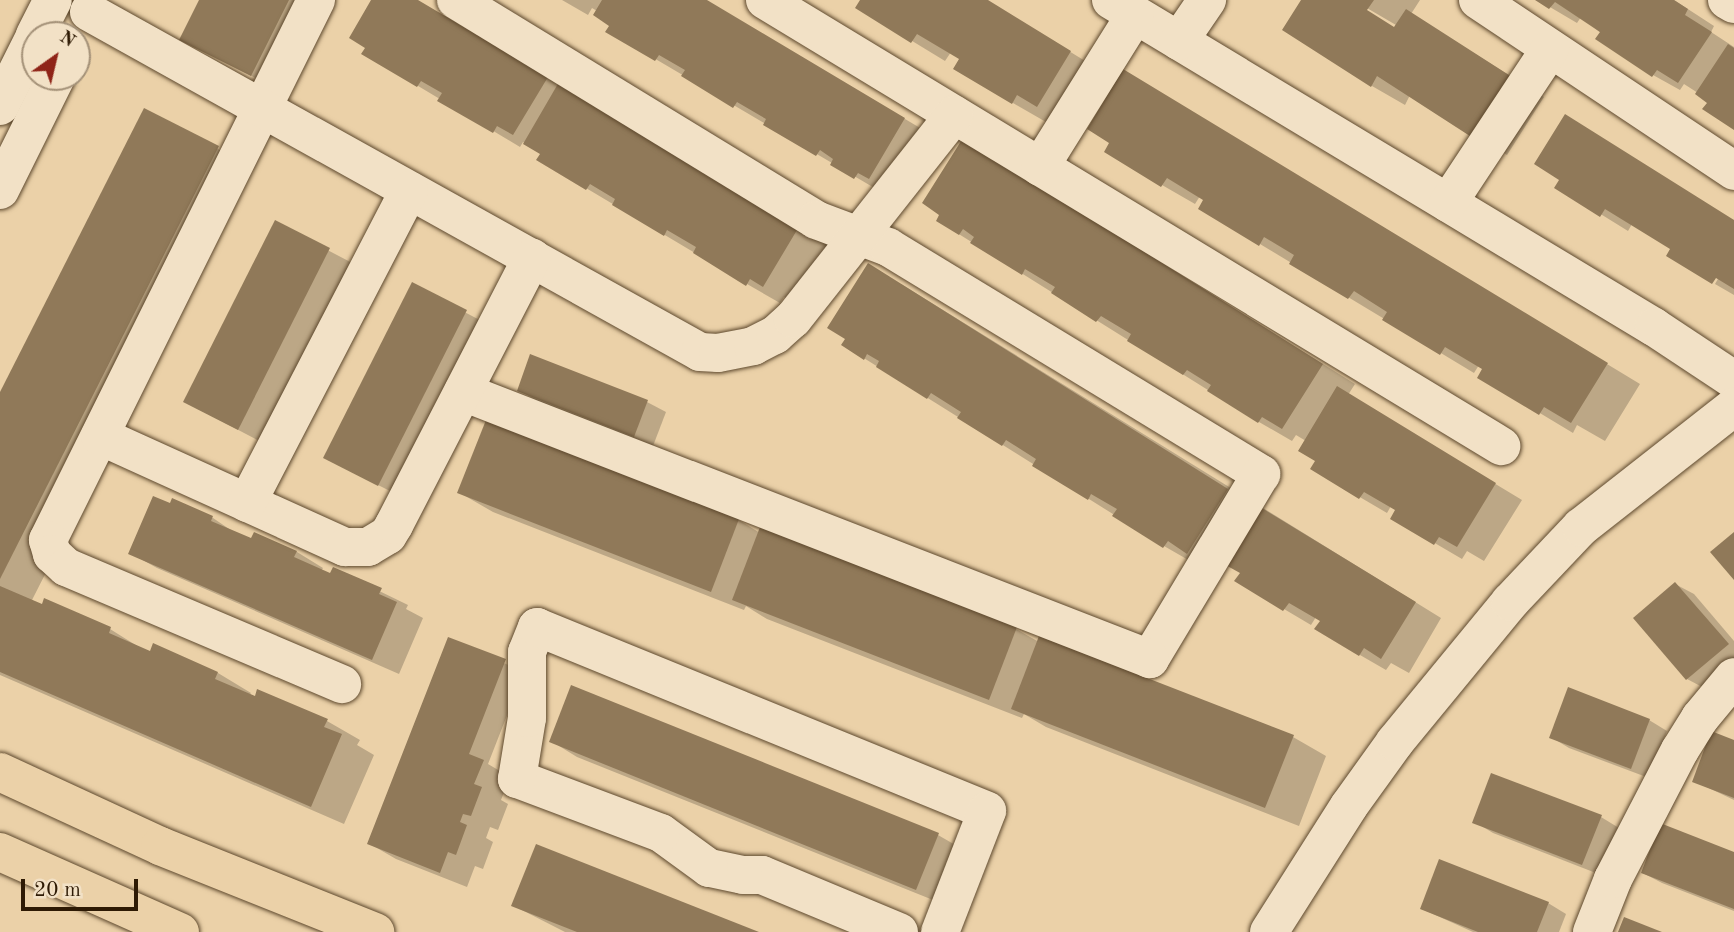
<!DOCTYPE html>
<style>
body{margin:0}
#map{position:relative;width:1734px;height:932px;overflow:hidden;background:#ebd1a8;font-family:"Old Standard TT",serif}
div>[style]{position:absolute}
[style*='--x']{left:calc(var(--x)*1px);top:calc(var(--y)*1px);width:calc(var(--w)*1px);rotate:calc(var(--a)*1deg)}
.shadow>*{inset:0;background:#0003}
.building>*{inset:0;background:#907959}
.roads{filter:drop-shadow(0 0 2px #5d482d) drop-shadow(0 0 2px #5d482d)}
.minor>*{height:38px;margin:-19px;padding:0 19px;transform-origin:19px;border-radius:19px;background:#f2e1c6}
.major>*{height:38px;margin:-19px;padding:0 19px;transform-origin:19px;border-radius:19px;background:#ebd1a8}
span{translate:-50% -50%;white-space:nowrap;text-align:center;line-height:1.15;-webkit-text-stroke:6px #f2e1c6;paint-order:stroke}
.north{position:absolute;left:21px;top:21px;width:70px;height:70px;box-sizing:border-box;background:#f2e1c6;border:2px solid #a49178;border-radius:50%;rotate:34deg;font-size:19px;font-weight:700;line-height:28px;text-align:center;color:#2e1a04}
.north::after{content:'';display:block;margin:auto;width:24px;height:32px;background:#8f2418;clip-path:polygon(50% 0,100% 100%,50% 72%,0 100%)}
.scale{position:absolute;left:21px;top:879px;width:117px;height:32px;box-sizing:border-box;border:4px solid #2e1a04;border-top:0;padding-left:9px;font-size:21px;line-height:24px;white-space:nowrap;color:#2e1a04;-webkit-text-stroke:5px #f2e1c6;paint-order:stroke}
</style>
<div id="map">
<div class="shadow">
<i style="clip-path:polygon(201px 0,332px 0,284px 93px,181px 39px)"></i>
<i style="clip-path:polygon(373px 0,415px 0,832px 246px,797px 304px,784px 297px,780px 303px,747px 284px,539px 160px,542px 153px,523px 142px,520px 147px,363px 53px,367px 47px)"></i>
<i style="clip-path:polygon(562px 0,705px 0,937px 138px,888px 196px,608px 31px,612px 25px,597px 11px,592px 8px,588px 15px)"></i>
<i style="clip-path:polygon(862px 0,986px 0,1103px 72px,1070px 125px,1051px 113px,1046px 122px,1013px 103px,961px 58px,951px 52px,945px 61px,858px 8px)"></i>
<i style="clip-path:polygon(evenodd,1304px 0,1420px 0,1411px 14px,1544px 97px,1507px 155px,1410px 95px,1405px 105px,1372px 86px,1304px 0,1360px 4px,1396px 25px,1396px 29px,1359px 7px,1360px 4px)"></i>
<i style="clip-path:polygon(1538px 0,1674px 0,1714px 26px,1711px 32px,1734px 47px,1734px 128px,1698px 93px,1684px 84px,1680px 90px,1653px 75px,1581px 17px,1577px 23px)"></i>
<i style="clip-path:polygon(1157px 91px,1640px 384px,1605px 441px,1577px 425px,1573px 433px,1480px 377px,1485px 368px,1479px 365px,1474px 373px,1260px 244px,1200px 196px,1195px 204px,1162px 185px)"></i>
<i style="clip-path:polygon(145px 110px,252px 167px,31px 602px,110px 629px,150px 654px,154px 646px,218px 673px,251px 693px,249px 696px,327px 721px,360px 740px,357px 745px,374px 755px,344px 824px,0 675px,0 396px)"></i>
<i style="clip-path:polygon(997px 160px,1355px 384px,1348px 395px,1522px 500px,1484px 561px,1467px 551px,1462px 559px,1392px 518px,1397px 509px,1391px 506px,1387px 513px,1312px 469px,1317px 461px,1306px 441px,1296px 435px,1292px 441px,1259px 422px,938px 221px)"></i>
<i style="clip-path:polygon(1557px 187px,1734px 220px,1734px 295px,1715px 284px,1722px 272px,1672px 249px,1632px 224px,1628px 231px)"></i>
<i style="clip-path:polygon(276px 223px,356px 265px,265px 444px,185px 402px)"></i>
<i style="clip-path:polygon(901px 284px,1441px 618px,1409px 673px,1391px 663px,1386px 670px,1360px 655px,1316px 617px,1311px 625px,1284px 609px,1237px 580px,1242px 572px,1226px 563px,1197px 565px,1164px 546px,843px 345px)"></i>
<i style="clip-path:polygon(413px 285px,493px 327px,406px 499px,352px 472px)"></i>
<i style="clip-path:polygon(519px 390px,647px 402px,666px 412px,653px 446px,537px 401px)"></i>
<i style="clip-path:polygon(487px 423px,739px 520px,760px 533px,1016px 629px,1039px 642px,1293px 737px,1326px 756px,1299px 826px,1046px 727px,1024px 714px,1022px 718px,767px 619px,746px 606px,744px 610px,493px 512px,460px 493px)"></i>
<i style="clip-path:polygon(173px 500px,213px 518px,238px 535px,252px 540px,255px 534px,297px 552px,323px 568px,321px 571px,331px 575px,334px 569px,408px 605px,406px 609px,423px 618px,399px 674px,157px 568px,130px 553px)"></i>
<i style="clip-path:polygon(1675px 584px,1694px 594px,1734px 641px,1734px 665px,1706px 689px,1687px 679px)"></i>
<i style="clip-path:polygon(449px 639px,524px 672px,488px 764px,510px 777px,501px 800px,508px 804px,498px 830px,490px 827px,486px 838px,493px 842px,483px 869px,475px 866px,467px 887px,396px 859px,370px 844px)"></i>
<i style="clip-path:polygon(1649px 720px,1667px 731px,1649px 778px,1569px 748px,1551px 737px)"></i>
<i style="clip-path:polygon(551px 741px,938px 835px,964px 850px,943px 904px,577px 757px)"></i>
<i style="clip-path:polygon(1734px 742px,1734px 800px,1694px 781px)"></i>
<i style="clip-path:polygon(1601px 817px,1619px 828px,1601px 875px,1493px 833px,1475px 822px)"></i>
<i style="clip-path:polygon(1734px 854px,1734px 911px,1662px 883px,1643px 873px)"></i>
<i style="clip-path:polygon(1548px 903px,1566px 914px,1559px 932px,1473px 932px,1422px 909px)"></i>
<i style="clip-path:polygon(514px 906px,755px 932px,565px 932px)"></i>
</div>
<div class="building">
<i style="clip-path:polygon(199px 0,289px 0,251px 76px,179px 40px)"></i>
<i style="clip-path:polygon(371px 0,418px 0,548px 77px,513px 135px,497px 126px,493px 133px,437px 101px,442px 93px,421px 81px,417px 87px,361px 54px,365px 48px,349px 38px)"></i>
<i style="clip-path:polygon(602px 0,707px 0,905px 118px,869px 179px,858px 173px,854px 179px,830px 165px,833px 159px,820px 150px,816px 156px,763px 125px,766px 119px,737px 102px,733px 108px,681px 76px,685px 70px,659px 55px,655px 61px,605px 32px,609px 26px,593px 15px)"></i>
<i style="clip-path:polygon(860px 0,988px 0,1071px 51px,1037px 107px,1017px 95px,1012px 104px,953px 69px,959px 59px,917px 34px,911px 43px,855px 8px)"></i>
<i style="clip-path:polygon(1301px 0,1374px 0,1367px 10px,1394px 27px,1406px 9px,1512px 77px,1473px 138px,1377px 76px,1371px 87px,1282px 30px)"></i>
<i style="clip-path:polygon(1535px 0,1674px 0,1688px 9px,1685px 15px,1712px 32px,1678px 83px,1657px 70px,1652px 77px,1595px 39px,1600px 32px,1555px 2px,1549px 9px)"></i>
<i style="clip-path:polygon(1728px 44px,1734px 48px,1734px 130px,1702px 109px,1707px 103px,1695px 94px)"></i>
<i style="clip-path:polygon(1123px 69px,1608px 363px,1571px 423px,1544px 407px,1539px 415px,1477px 378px,1482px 369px,1445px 347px,1440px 355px,1382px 320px,1387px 312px,1354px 291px,1348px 299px,1289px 264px,1294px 255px,1264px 237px,1259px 246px,1198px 209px,1203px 200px,1167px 178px,1161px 187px,1104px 152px,1109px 143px,1087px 129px)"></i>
<i style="clip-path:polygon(559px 82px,800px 225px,763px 287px,750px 279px,746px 286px,693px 253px,696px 247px,667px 230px,664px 236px,612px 205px,615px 199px,590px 184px,586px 190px,536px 160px,540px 154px,523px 144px)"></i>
<i style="clip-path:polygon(144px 108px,219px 146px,0 579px,0 392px)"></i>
<i style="clip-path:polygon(1565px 114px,1734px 220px,1734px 289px,1716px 278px,1712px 284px,1666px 256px,1670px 249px,1605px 209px,1600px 217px,1554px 188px,1559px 180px,1534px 164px)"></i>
<i style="clip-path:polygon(963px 138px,1323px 364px,1282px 429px,1262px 417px,1258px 423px,1207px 391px,1211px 385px,1187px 370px,1183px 375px,1127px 341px,1131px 334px,1101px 316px,1096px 322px,1051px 293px,1055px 287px,1025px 269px,1022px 275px,970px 243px,974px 237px,963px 229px,959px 235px,936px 221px,939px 215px,922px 203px)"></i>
<i style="clip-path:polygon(275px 220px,330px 248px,238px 430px,183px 402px)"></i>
<i style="clip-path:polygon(868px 263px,1228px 489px,1187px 554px,1168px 541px,1163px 548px,1112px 516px,1117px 509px,1091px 494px,1088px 500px,1032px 466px,1036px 459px,1006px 440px,1002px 446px,957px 418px,961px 412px,931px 393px,927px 399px,876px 367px,879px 361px,867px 354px,864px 360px,841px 345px,845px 339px,827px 328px)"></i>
<i style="clip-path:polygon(412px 282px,467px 310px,378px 486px,323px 458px)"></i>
<i style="clip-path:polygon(530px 354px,648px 400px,634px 437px,517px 391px)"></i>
<i style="clip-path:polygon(1337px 386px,1496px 483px,1457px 547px,1439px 537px,1434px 545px,1390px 519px,1395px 510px,1364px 492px,1359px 499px,1310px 469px,1315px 461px,1298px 451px)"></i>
<i style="clip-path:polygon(486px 420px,739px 519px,711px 592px,457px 493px)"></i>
<i style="clip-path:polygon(153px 496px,170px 503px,172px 498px,213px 516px,211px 521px,251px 538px,254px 532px,297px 551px,294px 557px,330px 573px,333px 567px,382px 588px,379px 594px,397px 602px,372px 660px,128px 554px)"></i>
<i style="clip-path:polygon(1257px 505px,1416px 602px,1381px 659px,1364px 648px,1359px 656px,1314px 629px,1320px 621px,1289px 603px,1283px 611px,1234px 581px,1240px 573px,1222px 563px)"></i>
<i style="clip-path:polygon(760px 527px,1017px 627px,989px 700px,732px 600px)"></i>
<i style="clip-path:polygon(1734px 532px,1734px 580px,1710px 552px)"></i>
<i style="clip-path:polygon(1675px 582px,1729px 644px,1686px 680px,1633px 618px)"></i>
<i style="clip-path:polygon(0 586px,42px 604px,44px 598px,111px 627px,109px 633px,150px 651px,153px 643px,218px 672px,215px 679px,255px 696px,257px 689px,328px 719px,324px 727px,342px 734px,311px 807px,0 672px)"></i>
<i style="clip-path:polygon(1039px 636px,1294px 735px,1265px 808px,1011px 709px)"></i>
<i style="clip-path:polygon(448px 637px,506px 659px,469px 754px,484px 760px,474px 784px,482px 787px,471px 816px,463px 814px,460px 822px,467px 825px,456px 855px,448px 852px,440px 873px,367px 844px)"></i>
<i style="clip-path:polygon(571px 685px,939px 833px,916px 890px,549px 742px)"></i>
<i style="clip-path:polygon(1568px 687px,1650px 719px,1631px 769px,1549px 738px)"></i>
<i style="clip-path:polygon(1711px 731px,1734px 740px,1734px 798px,1692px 782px)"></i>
<i style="clip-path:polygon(1491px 773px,1602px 815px,1582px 865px,1472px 823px)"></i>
<i style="clip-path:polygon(1660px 823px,1734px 852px,1734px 909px,1641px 873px)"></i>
<i style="clip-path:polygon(536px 844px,759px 932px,577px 932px,511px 906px)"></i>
<i style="clip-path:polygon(1439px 859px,1549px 902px,1537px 932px,1478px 932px,1420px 909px)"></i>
<i style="clip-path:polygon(1624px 917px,1662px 932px,1618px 932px)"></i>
</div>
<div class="roads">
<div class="minor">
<i style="--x:316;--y:0;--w:603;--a:116.4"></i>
<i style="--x:48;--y:540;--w:15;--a:74"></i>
<i style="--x:52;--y:554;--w:19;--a:43"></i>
<i style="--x:66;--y:567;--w:300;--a:23"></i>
<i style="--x:456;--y:0;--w:422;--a:31.4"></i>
<i style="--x:816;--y:220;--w:77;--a:20.6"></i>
<i style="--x:888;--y:247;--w:437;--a:31.3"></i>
<i style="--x:1261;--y:474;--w:216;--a:121"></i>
<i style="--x:1150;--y:659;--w:737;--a:-158.76"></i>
<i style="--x:765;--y:0;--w:861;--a:31.21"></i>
<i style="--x:1111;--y:0;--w:634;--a:31.06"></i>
<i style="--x:1654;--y:327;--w:96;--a:33.5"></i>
<i style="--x:1478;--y:0;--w:308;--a:33.7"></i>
<i style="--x:1727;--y:0;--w:8;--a:30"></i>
<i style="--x:89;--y:12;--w:699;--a:29.09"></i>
<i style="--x:700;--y:352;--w:18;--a:3"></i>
<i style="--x:718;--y:353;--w:36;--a:-11"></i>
<i style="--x:753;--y:346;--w:25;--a:-27"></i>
<i style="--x:775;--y:335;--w:24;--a:-42"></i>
<i style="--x:793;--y:319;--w:260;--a:-51.7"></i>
<i style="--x:35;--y:35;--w:39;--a:-63"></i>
<i style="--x:1179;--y:41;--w:50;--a:-55.7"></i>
<i style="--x:0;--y:106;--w:78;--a:-63.4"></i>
<i style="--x:1040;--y:167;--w:179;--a:-58"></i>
<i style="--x:0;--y:190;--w:126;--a:-63.6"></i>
<i style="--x:1448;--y:203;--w:185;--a:-56.5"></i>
<i style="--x:100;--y:436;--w:269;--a:24.4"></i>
<i style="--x:345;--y:547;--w:23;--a:0"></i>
<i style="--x:368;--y:547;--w:23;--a:-31"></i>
<i style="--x:388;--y:535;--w:12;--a:-59"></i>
<i style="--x:394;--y:525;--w:301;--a:-62.7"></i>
<i style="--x:247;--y:503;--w:352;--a:-62.6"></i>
<i style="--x:899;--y:932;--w:148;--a:-157.4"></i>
<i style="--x:762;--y:875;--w:19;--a:180"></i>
<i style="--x:743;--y:875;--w:35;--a:-168"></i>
<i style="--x:709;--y:868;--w:59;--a:-143.9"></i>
<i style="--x:661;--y:833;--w:154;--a:-159.4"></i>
<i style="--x:517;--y:779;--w:62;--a:-80.7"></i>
<i style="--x:527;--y:718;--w:66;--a:-90"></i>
<i style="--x:527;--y:652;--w:27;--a:-68"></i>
<i style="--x:537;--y:627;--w:486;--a:22.2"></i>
<i style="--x:987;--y:811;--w:130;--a:111.2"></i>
<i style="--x:1269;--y:932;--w:149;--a:-57.6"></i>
<i style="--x:1349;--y:806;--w:79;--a:-54.3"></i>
<i style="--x:1395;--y:742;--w:181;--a:-50.6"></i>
<i style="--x:1510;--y:602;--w:103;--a:-46.6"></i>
<i style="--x:1581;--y:527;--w:194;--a:-38.1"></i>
<i style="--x:1592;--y:932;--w:57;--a:-68.4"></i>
<i style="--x:1613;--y:879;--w:145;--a:-62.6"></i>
<i style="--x:1680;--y:750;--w:38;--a:-58"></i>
<i style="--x:1700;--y:718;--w:53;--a:-50.3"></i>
</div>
<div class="major">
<i style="--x:0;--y:772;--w:176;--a:24.8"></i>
<i style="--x:160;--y:846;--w:232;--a:21.8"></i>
<i style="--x:0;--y:852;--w:197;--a:24"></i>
</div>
</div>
<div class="north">N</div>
<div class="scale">20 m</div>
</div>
